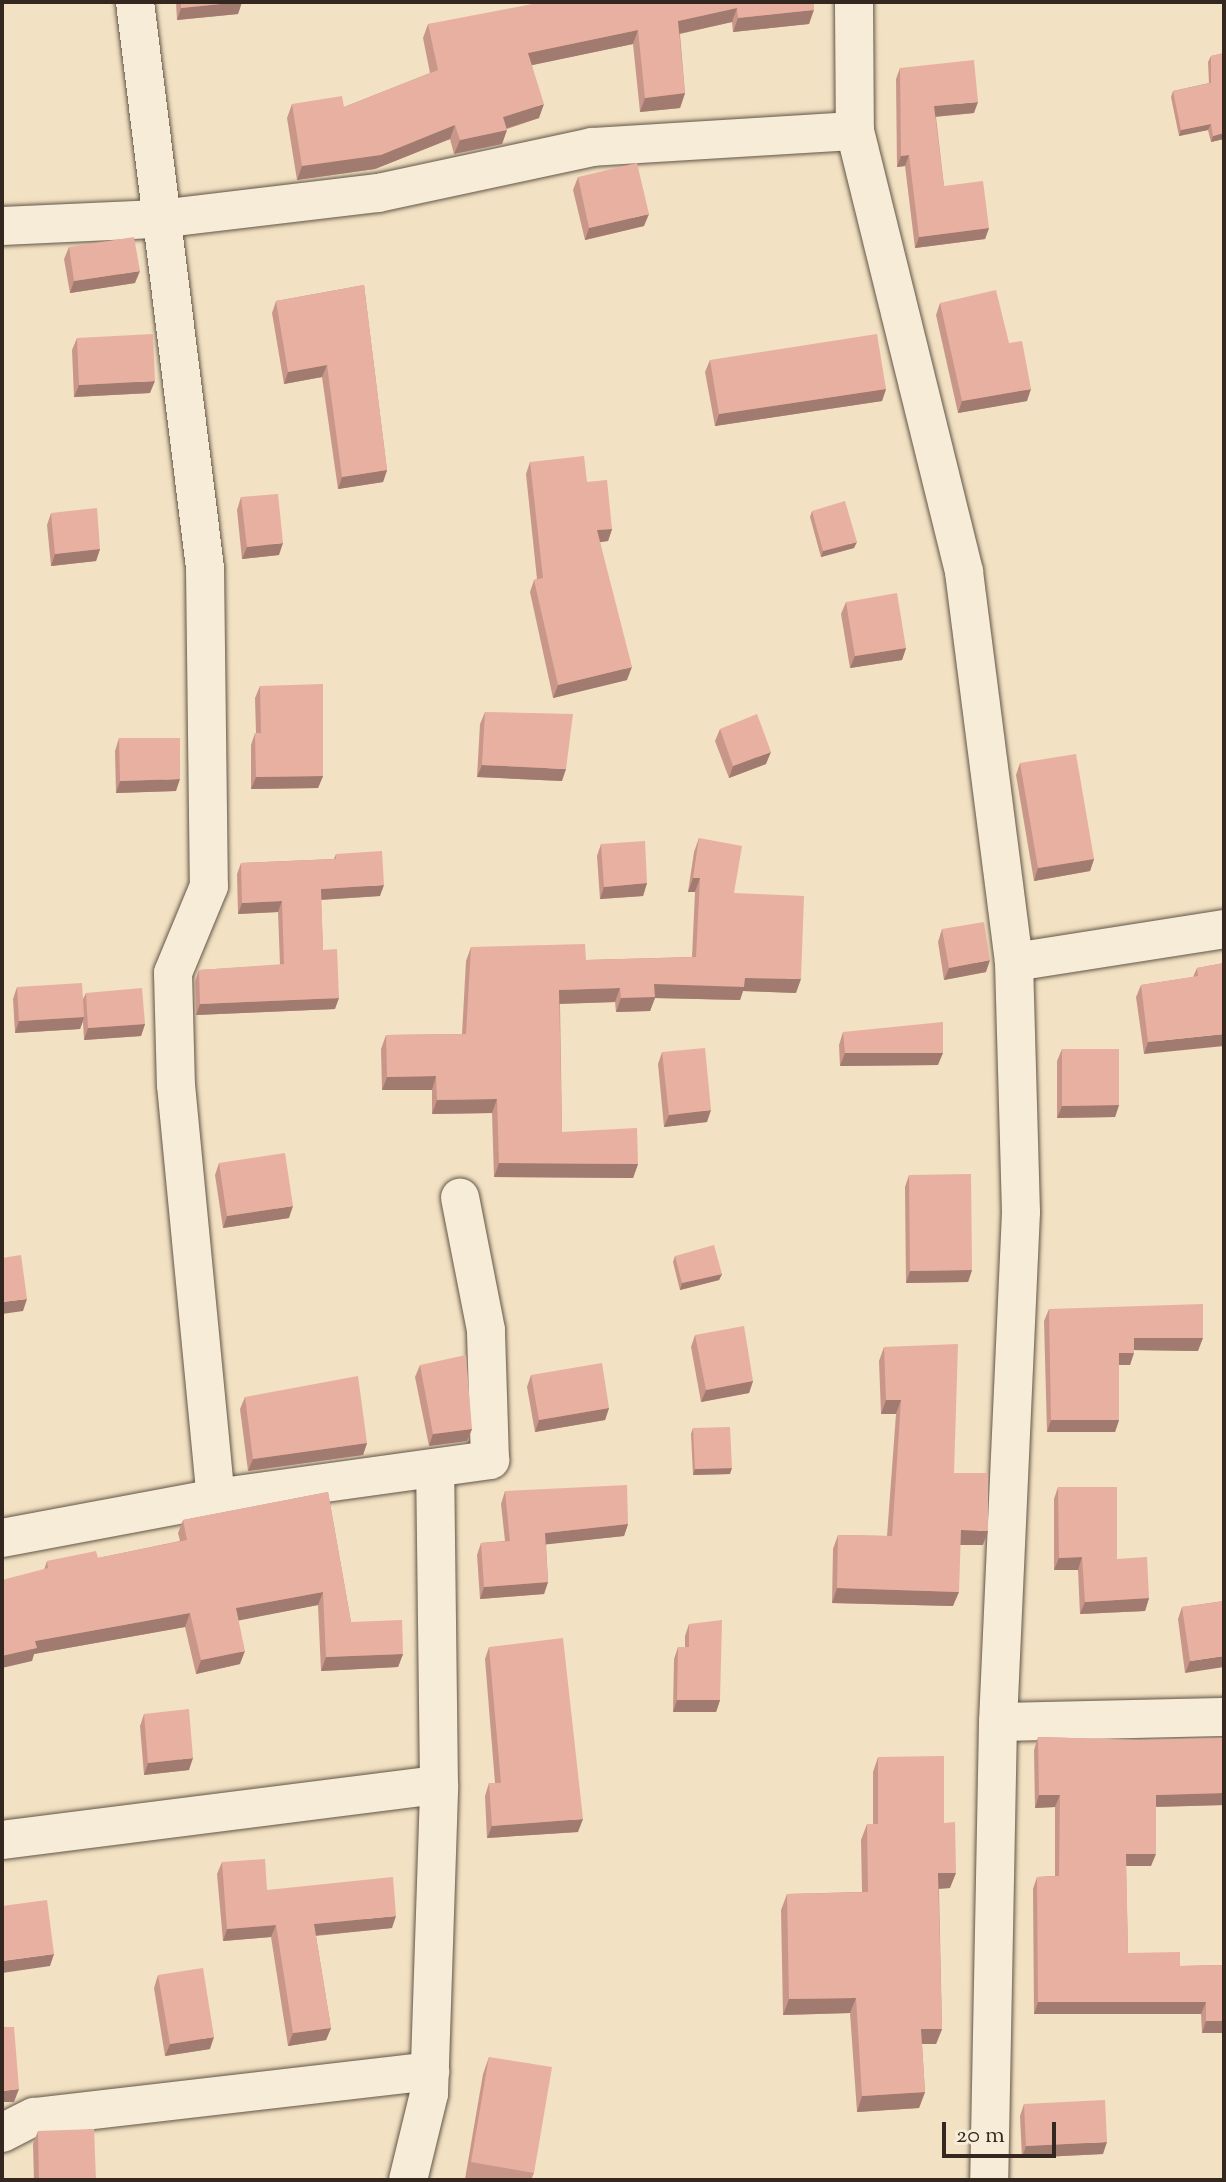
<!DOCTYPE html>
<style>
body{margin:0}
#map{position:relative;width:1226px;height:2182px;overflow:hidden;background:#f2e1c2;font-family:"Sorts Mill Goudy",serif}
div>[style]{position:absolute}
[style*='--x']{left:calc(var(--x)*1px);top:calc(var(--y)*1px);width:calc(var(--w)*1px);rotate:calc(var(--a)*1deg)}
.roads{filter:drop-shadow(0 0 2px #635648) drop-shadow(0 0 2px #635648)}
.minor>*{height:38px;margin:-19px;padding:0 19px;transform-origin:19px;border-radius:19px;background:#f7ecd7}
.wall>*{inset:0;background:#c8978a}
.shaded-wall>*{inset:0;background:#a27b70}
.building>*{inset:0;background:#e8b0a0}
span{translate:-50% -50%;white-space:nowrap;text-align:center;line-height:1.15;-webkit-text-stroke:7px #f7ecd7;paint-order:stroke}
.frame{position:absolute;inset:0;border:4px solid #332720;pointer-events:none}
.scale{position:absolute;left:942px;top:2122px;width:114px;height:36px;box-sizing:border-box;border:4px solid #332720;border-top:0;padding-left:10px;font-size:24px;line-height:28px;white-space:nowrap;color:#332720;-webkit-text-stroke:6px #f7ecd7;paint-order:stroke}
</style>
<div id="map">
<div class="roads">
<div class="minor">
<i style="--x:135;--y:2;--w:570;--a:82.95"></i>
<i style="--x:205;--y:568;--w:318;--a:89.3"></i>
<i style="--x:209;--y:886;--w:94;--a:112.5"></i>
<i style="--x:173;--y:973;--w:112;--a:88.5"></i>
<i style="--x:176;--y:1085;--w:415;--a:84.5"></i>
<i style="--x:854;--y:2;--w:129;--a:89.6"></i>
<i style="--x:855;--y:131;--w:454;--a:76.1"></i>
<i style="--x:964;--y:572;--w:393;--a:82.7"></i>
<i style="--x:1014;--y:962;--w:250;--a:88.4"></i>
<i style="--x:1021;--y:1212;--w:511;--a:92.58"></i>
<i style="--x:998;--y:1722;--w:458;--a:91.1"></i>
<i style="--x:2;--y:226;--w:157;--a:-2.6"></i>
<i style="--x:159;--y:219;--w:221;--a:-6.8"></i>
<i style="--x:378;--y:193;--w:219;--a:-12.1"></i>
<i style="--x:592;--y:147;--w:263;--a:-3.5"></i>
<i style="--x:1014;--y:962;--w:213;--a:-8.9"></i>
<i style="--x:2;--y:1538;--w:218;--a:-10.6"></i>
<i style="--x:216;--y:1498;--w:277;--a:-7.9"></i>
<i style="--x:490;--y:1460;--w:130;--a:-91.8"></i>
<i style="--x:486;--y:1330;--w:135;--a:-101.1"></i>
<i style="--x:998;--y:1722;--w:226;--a:-1.3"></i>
<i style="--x:2;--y:1840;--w:440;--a:-7.2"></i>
<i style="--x:2;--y:2133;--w:36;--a:-27"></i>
<i style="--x:34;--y:2117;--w:399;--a:-6.6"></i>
<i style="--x:408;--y:2180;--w:89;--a:-76.3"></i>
<i style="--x:429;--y:2094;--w:309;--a:-88.1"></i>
<i style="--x:439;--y:1785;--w:317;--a:-90.7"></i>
</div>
</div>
<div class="wall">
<i style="clip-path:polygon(176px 2px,242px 2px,238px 14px,177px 20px)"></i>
<i style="clip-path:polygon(814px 2px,809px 24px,733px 32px,732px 22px,680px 34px,685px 93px,680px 108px,640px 112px,633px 44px,532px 65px,539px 118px,507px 129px,502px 144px,454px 154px,450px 139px,375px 169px,297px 180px,287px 118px,292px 104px,344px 107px,430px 73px,423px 38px,428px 24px)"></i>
<i style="clip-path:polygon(1224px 53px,1224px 139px,1211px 142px,1208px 130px,1179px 136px,1171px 97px,1173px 91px,1209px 83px,1208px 62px,1211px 56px)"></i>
<i style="clip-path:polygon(900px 68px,974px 113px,936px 117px,944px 186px,989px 228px,985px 239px,915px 248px,905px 166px,897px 167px,896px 79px)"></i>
<i style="clip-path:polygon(578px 177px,644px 226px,585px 240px,573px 190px)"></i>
<i style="clip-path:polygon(69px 247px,135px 283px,70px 293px,64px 259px)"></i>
<i style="clip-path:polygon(364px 285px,387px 470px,383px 482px,338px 489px,322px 377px,284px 384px,272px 313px,276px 301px)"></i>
<i style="clip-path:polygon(940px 303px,1009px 343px,1027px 401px,958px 413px,936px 315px)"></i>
<i style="clip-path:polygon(77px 338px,150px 393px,74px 397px,72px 350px)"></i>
<i style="clip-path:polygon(710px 360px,886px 389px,882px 401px,715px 426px,705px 372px)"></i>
<i style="clip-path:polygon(530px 462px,587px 482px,612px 529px,608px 541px,600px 542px,627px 680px,553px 698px,530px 592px,534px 580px,537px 579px,526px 474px)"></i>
<i style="clip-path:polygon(241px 497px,279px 555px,242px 559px,237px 510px)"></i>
<i style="clip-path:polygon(812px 511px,854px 548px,821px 557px,810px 517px)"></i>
<i style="clip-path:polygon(51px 513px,100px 549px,96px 561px,51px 566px,47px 525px)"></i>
<i style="clip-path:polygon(846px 602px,906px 648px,902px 660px,850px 668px,841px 614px)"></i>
<i style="clip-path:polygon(260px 686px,323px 776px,318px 788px,251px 789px,251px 745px,255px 733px,256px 733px,255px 698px)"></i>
<i style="clip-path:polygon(485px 712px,562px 781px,477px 777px,480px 724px)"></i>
<i style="clip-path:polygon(720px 729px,766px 764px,729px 778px,715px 741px)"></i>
<i style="clip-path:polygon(119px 738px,176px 791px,116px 793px,115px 751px)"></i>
<i style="clip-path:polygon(1020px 763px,1094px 859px,1090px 871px,1034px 881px,1016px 775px)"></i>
<i style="clip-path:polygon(699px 838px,796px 993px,743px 991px,740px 1000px,655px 998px,650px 1011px,616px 1012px,615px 1002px,560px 1004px,562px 1132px,638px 1164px,633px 1178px,494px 1177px,492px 1113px,432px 1114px,432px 1090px,382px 1090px,381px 1049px,386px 1035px,462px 1034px,466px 961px,471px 947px,586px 960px,692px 957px,695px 892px,688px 892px,694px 852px)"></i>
<i style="clip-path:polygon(601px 844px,647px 883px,643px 896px,600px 899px,597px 856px)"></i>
<i style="clip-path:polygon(336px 854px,380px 896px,321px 900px,323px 950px,335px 1009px,196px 1015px,195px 981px,199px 970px,280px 965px,278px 912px,238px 914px,237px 874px,241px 863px,334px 859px)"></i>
<i style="clip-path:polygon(942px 929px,986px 972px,944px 980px,938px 942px)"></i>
<i style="clip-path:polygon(1224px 963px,1144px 1054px,1136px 997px,1141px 985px,1193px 977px,1197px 968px)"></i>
<i style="clip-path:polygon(17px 987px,83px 999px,86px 993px,145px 1024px,141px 1036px,84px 1040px,83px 1022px,80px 1029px,15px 1033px,13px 999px)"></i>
<i style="clip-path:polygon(843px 1032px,938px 1065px,840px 1066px,839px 1045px)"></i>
<i style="clip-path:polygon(1062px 1049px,1119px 1105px,1115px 1117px,1057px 1118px,1057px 1061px)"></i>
<i style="clip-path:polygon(662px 1052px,707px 1122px,664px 1127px,658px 1064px)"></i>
<i style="clip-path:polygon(219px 1163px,289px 1218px,223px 1228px,215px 1175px)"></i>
<i style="clip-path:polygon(909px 1175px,972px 1270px,968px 1282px,906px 1283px,905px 1187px)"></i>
<i style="clip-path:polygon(675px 1256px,722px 1274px,719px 1280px,680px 1290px,673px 1262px)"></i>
<i style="clip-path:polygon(1049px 1309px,1198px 1351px,1134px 1350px,1130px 1365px,1119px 1365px,1119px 1420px,1115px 1432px,1047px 1432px,1044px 1321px)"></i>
<i style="clip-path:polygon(695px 1335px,753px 1381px,749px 1393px,701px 1402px,691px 1347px)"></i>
<i style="clip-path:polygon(884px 1347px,954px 1473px,983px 1545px,960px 1545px,953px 1606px,832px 1603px,833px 1549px,838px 1535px,887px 1536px,896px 1414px,881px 1414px,879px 1361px)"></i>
<i style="clip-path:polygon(420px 1365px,472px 1429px,467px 1441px,429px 1446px,415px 1377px)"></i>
<i style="clip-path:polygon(531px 1375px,609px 1408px,605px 1420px,535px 1432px,527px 1387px)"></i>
<i style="clip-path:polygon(245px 1397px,367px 1443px,363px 1455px,248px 1471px,240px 1409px)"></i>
<i style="clip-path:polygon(693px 1428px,730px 1474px,693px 1475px,691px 1434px)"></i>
<i style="clip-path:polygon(1058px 1487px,1149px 1598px,1145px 1611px,1080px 1614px,1078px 1570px,1054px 1570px,1054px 1499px)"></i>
<i style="clip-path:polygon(505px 1491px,628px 1524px,624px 1536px,546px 1544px,548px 1582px,544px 1594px,480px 1599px,477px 1555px,481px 1543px,505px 1541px,501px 1504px)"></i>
<i style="clip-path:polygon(328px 1492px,351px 1622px,403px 1654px,398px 1667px,321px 1671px,318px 1605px,238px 1620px,240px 1664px,196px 1674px,185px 1627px,34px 1654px,32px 1661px,44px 1570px,47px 1561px,98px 1558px,180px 1541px,178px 1533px,183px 1520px)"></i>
<i style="clip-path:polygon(1224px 1601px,1185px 1673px,1178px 1619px,1182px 1607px)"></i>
<i style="clip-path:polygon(689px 1624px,720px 1700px,716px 1712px,673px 1712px,674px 1659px,678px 1647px,685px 1647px,685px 1636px)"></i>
<i style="clip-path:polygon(489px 1647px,578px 1832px,487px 1838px,485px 1796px,489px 1783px,495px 1783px,485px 1659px)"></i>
<i style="clip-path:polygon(144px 1714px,189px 1770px,144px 1775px,140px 1726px)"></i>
<i style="clip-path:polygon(1038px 1737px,1140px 1740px,1224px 1738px,1224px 1805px,1156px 1807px,1151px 1866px,1126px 1866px,1128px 1953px,1180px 1966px,1224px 1965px,1224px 2033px,1202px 2033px,1201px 2014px,1034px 2014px,1033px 1889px,1037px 1877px,1055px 1876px,1055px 1807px,1035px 1808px,1034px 1750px)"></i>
<i style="clip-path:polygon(878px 1757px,944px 1823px,950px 1888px,939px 1889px,942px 2029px,936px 2044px,922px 2044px,925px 2092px,919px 2108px,857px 2112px,850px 2013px,783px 2015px,781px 1910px,787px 1894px,862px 1892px,861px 1840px,867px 1824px,873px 1824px,873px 1772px)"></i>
<i style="clip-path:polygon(222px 1862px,267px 1890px,392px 1928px,316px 1936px,331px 2028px,326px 2040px,288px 2046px,271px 1937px,223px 1941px,217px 1874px)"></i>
<i style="clip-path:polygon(158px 1975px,210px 2049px,165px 2056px,154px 1988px)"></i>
<i style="clip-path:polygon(489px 2057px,534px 2173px,531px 2180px,465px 2179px,483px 2074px)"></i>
<i style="clip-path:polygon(1024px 2104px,1103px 2154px,1022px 2158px,1020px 2116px)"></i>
<i style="clip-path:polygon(38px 2131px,96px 2180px,34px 2180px,33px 2144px)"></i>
</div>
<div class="shaded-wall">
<i style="clip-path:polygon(242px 2px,238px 14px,177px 20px,181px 8px)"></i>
<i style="clip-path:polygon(737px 8px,732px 22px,673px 35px,678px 21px)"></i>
<i style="clip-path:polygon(814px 10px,809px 24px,733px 32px,738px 18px)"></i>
<i style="clip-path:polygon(638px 30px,633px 44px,523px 67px,528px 53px)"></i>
<i style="clip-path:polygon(685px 93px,680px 108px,640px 112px,645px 98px)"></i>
<i style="clip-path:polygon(978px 102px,974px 113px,930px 117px,934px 106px)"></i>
<i style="clip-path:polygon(544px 104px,539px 118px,498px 131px,503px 117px)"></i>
<i style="clip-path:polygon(1211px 124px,1208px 130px,1179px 136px,1181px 130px)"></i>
<i style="clip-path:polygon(455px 125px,450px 139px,375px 169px,297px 180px,302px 166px)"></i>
<i style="clip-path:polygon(507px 130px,502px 144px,454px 154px,460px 140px)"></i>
<i style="clip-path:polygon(1224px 133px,1224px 139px,1211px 142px,1213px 136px)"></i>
<i style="clip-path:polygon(909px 155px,905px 166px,897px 167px,901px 156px)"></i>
<i style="clip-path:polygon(649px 214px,644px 226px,585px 240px,589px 228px)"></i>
<i style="clip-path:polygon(989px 228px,985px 239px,915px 248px,919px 237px)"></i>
<i style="clip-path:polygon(140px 271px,135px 283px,70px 293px,74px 281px)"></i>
<i style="clip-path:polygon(327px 365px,322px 377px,284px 384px,288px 372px)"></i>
<i style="clip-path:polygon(155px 381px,150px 393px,74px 397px,79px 385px)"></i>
<i style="clip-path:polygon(886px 389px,882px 401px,715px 426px,719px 414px)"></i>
<i style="clip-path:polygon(1031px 389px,1027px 401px,958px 413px,962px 401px)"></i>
<i style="clip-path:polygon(387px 470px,383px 482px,338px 489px,342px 477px)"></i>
<i style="clip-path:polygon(612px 529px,608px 541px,593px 543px,597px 530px)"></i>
<i style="clip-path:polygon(857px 542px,854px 548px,821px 557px,823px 551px)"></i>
<i style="clip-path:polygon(283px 543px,279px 555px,242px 559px,247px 547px)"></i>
<i style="clip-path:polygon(100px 549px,96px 561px,51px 566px,55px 554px)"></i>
<i style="clip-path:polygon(906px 648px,902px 660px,850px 668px,855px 656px)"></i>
<i style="clip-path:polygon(632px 667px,627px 680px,553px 698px,558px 685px)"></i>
<i style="clip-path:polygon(771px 752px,766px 764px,729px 778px,733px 766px)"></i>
<i style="clip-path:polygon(482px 765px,566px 769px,562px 781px,477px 777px)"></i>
<i style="clip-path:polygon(323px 776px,318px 788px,251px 789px,256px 777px)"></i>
<i style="clip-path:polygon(180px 779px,176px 791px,116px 793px,120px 781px)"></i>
<i style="clip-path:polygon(1094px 859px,1090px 871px,1034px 881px,1038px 868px)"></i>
<i style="clip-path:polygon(693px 878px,700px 878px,695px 892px,688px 892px)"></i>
<i style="clip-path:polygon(647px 883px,643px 896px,600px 899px,604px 887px)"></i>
<i style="clip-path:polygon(384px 885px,380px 896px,317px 900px,321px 889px)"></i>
<i style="clip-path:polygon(282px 901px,278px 912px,238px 914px,242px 903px)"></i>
<i style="clip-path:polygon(990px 960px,986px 972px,944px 980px,949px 968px)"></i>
<i style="clip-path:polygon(745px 978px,801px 979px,796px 993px,743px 991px,740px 1000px,655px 998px,650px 1011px,616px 1012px,621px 998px,654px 984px)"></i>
<i style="clip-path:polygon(620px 988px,615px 1002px,554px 1004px,559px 990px)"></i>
<i style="clip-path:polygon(339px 998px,335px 1009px,196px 1015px,200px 1004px)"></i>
<i style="clip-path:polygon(84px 1017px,80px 1029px,15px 1033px,19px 1021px)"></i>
<i style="clip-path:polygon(145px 1024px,141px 1036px,84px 1040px,88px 1028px)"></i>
<i style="clip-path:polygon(1224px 1034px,1224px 1046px,1144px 1054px,1148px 1042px)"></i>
<i style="clip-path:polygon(845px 1053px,943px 1053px,938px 1065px,840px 1066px)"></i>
<i style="clip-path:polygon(436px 1076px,432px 1090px,382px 1090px,387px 1077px)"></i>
<i style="clip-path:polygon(497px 1099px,492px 1113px,432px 1114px,437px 1100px)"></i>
<i style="clip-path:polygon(1119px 1105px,1115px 1117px,1057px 1118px,1062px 1106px)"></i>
<i style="clip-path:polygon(711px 1110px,707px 1122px,664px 1127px,669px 1115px)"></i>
<i style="clip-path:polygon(499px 1163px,638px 1164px,633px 1178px,494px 1177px)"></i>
<i style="clip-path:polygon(293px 1206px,289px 1218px,223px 1228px,227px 1216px)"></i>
<i style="clip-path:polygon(972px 1270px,968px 1282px,906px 1283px,910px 1271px)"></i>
<i style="clip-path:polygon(722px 1274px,719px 1280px,680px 1290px,682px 1283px)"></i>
<i style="clip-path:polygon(27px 1299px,23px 1311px,2px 1314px,2px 1302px)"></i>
<i style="clip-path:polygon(1134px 1338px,1203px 1338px,1198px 1351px,1130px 1350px)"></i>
<i style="clip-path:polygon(1119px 1353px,1134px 1353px,1130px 1365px,1115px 1365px)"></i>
<i style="clip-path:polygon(753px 1381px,749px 1393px,701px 1402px,706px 1390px)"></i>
<i style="clip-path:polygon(886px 1400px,901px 1400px,896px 1414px,881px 1414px)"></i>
<i style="clip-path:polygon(609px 1408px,605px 1420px,535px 1432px,539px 1420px)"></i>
<i style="clip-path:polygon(1051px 1420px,1119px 1420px,1115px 1432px,1047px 1432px)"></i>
<i style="clip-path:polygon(472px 1429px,467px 1441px,429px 1446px,433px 1434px)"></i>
<i style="clip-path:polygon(367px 1443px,363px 1455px,248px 1471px,253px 1459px)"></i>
<i style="clip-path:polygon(732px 1468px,730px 1474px,693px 1475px,695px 1469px)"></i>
<i style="clip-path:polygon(628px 1524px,624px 1536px,541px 1545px,545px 1533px)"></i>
<i style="clip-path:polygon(961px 1530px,988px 1531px,983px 1545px,956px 1545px)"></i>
<i style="clip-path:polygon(1082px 1557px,1078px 1570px,1054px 1570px,1059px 1558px)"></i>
<i style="clip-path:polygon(548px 1582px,544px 1594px,480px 1599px,484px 1587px)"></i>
<i style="clip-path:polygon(837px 1588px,959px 1592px,953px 1606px,832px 1603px)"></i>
<i style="clip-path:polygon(323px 1592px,318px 1605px,231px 1622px,236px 1608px)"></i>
<i style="clip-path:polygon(1149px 1598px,1145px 1611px,1080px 1614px,1085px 1602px)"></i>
<i style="clip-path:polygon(190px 1613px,185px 1627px,34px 1654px,32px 1661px,2px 1668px,2px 1656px,35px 1641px)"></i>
<i style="clip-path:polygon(245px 1651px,240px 1664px,196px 1674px,201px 1660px)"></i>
<i style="clip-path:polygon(403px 1654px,398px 1667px,321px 1671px,326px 1657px)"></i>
<i style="clip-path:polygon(1224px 1656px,1224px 1667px,1185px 1673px,1190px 1661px)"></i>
<i style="clip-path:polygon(677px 1700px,720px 1700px,716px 1712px,673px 1712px)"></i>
<i style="clip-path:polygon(193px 1758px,189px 1770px,144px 1775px,148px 1763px)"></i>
<i style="clip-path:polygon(1224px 1793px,1224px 1805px,1151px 1807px,1156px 1795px)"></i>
<i style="clip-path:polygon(1039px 1795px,1060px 1795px,1055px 1807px,1035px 1808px)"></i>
<i style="clip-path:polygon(583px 1819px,578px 1832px,487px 1838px,492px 1826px)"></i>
<i style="clip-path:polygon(1126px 1854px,1156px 1854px,1151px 1866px,1121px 1866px)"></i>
<i style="clip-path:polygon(938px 1873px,956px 1873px,950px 1888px,933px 1889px)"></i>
<i style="clip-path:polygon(396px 1916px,392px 1928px,310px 1936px,314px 1924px)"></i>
<i style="clip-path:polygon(276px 1925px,271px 1937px,223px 1941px,227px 1929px)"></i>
<i style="clip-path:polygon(54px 1954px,50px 1966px,2px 1973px,2px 1961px)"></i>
<i style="clip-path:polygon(856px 1998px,850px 2013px,783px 2015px,789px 1999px)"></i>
<i style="clip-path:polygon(1038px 2002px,1206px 2002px,1201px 2014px,1034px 2014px)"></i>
<i style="clip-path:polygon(1206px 2021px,1224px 2021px,1224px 2033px,1202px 2033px)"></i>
<i style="clip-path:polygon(331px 2028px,326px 2040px,288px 2046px,293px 2033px)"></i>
<i style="clip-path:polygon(921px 2029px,942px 2029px,936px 2044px,915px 2044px)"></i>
<i style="clip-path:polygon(214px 2037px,210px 2049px,165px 2056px,170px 2044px)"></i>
<i style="clip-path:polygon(19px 2089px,14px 2102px,2px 2102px,2px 2091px)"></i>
<i style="clip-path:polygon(925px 2092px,919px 2108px,857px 2112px,862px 2096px)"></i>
<i style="clip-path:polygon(1107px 2142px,1103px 2154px,1022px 2158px,1026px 2146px)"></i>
</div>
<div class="building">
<i style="clip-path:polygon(181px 2px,240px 2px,181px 8px)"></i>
<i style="clip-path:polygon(543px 2px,814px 2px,814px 10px,738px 18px,737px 8px,678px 21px,685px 93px,645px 98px,638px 30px,528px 53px,544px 104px,503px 117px,507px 130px,460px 140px,455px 125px,381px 155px,302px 166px,292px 104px,342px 96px,344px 107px,438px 70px,428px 24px)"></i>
<i style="clip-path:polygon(1224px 53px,1224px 133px,1213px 136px,1211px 124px,1181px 130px,1173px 91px,1211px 83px,1211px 56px)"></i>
<i style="clip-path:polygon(974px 60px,978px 102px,934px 106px,944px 186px,983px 181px,989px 228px,919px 237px,909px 155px,901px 156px,900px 68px)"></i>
<i style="clip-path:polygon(637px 163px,649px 214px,589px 228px,578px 177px)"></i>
<i style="clip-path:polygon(134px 237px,140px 271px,74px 281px,69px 247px)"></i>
<i style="clip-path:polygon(364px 285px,387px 470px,342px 477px,327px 365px,288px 372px,276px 301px)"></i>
<i style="clip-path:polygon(996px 290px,1009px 343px,1022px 341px,1031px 389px,962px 401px,940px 303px)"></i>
<i style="clip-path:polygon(153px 334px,155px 381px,79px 385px,77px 338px)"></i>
<i style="clip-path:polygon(877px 334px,886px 389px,719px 414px,710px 360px)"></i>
<i style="clip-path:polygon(584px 456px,587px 482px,607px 480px,612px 529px,597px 530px,632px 667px,558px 685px,534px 580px,543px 578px,530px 462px)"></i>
<i style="clip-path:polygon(278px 494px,283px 543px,247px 547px,241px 497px)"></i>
<i style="clip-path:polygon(845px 501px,857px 542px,823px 551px,812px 511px)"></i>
<i style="clip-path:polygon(97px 508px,100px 549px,55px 554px,51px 513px)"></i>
<i style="clip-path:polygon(897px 593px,906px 648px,855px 656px,846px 602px)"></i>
<i style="clip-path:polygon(323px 684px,323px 776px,256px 777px,255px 733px,261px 733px,260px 686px)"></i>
<i style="clip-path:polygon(485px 712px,573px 714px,566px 769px,482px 765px)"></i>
<i style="clip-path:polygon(757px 714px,771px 752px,733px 766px,720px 729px)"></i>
<i style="clip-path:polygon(119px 738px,180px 738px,180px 779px,120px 781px)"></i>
<i style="clip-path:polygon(1076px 754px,1094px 859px,1038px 868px,1020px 763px)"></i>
<i style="clip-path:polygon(699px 838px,742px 846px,734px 893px,804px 896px,801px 979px,745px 978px,744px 987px,654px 984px,655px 997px,621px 998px,620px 988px,559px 990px,562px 1132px,637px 1128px,638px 1164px,499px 1163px,497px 1099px,437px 1100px,436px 1076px,387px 1077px,386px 1035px,466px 1034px,471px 947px,585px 944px,586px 960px,696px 957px,700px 878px,693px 878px)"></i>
<i style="clip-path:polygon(645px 841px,647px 883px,604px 887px,601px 844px)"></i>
<i style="clip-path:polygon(382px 851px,384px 885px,321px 889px,323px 950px,337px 949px,339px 998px,200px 1004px,199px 970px,284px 964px,282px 901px,242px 903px,241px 863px,336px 859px,336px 854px)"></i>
<i style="clip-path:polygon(984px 922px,990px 960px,949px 968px,942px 929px)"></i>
<i style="clip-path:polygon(1224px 963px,1224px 1034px,1148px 1042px,1141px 985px,1198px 976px,1197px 968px)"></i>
<i style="clip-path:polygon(82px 983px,84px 1017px,19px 1021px,17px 987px)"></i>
<i style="clip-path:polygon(142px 988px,145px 1024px,88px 1028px,86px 993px)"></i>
<i style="clip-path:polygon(943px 1022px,943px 1053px,845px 1053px,843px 1032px)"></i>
<i style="clip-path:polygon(705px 1048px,711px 1110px,669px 1115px,662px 1052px)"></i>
<i style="clip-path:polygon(1062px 1049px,1119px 1049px,1119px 1105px,1062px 1106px)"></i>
<i style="clip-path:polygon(285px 1153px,293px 1206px,227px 1216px,219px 1163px)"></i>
<i style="clip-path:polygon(971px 1174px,972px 1270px,910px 1271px,909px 1175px)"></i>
<i style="clip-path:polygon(714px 1245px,722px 1274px,682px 1283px,675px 1256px)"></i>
<i style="clip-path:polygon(21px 1255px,27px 1299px,2px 1302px,2px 1258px)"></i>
<i style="clip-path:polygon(1203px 1304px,1203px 1338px,1134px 1338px,1134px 1353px,1119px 1353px,1119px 1420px,1051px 1420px,1049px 1309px)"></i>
<i style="clip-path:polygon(744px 1326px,753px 1381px,706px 1390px,695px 1335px)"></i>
<i style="clip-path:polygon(958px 1344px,954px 1473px,988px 1473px,988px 1531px,961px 1530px,959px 1592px,837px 1588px,838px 1535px,892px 1536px,901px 1400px,886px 1400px,884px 1347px)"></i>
<i style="clip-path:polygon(466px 1355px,472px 1429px,433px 1434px,420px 1365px)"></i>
<i style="clip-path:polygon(602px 1363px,609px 1408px,539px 1420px,531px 1375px)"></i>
<i style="clip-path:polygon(358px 1376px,367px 1443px,253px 1459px,245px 1397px)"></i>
<i style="clip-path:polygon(730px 1427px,732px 1468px,695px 1469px,693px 1428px)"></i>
<i style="clip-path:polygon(627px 1485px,628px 1524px,545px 1533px,548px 1582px,484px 1587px,481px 1543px,510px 1541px,505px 1491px)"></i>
<i style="clip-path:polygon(1058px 1487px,1117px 1487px,1117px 1559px,1147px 1557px,1149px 1598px,1085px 1602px,1082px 1557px,1059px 1558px)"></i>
<i style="clip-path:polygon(328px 1492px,351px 1622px,402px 1620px,403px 1654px,326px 1657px,323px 1592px,236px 1608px,245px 1651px,201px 1660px,190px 1613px,35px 1641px,37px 1648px,2px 1656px,2px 1580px,48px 1568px,47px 1561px,96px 1551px,98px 1558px,187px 1540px,183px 1520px)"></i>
<i style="clip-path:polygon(1224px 1601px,1224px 1656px,1190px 1661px,1182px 1607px)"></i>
<i style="clip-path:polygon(722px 1620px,720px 1700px,677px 1700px,678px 1647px,689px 1647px,689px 1624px)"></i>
<i style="clip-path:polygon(563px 1638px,583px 1819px,492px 1826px,489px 1783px,501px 1783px,489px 1647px)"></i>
<i style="clip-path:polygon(189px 1709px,193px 1758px,148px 1763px,144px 1714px)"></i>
<i style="clip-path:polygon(1038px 1737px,1140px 1740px,1224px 1738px,1224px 1793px,1156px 1795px,1156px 1854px,1126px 1854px,1128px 1953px,1180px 1952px,1180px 1966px,1224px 1965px,1224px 2021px,1206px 2021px,1206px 2002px,1038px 2002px,1037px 1877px,1059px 1876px,1060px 1795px,1039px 1795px)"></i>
<i style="clip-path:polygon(944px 1756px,944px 1823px,955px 1822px,956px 1873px,938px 1873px,942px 2029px,921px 2029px,925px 2092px,862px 2096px,856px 1998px,789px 1999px,787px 1894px,868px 1892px,867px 1824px,878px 1824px,878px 1757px)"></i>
<i style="clip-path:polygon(265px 1859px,267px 1890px,393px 1877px,396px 1916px,314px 1924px,331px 2028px,293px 2033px,276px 1925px,227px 1929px,222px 1862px)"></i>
<i style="clip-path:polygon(47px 1900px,54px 1954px,2px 1961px,2px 1906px)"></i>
<i style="clip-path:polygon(203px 1968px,214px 2037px,170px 2044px,158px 1975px)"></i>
<i style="clip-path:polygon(2px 2027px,14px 2027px,19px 2089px,2px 2091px)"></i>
<i style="clip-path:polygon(489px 2057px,552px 2067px,534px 2173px,471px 2162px)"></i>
<i style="clip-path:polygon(1105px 2100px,1107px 2142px,1026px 2146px,1024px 2104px)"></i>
<i style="clip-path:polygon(94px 2129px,96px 2180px,39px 2180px,38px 2131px)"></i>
<i style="clip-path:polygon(875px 2178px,963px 2179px,963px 2180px,875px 2180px)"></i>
</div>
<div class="frame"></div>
<div class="scale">20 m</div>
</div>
